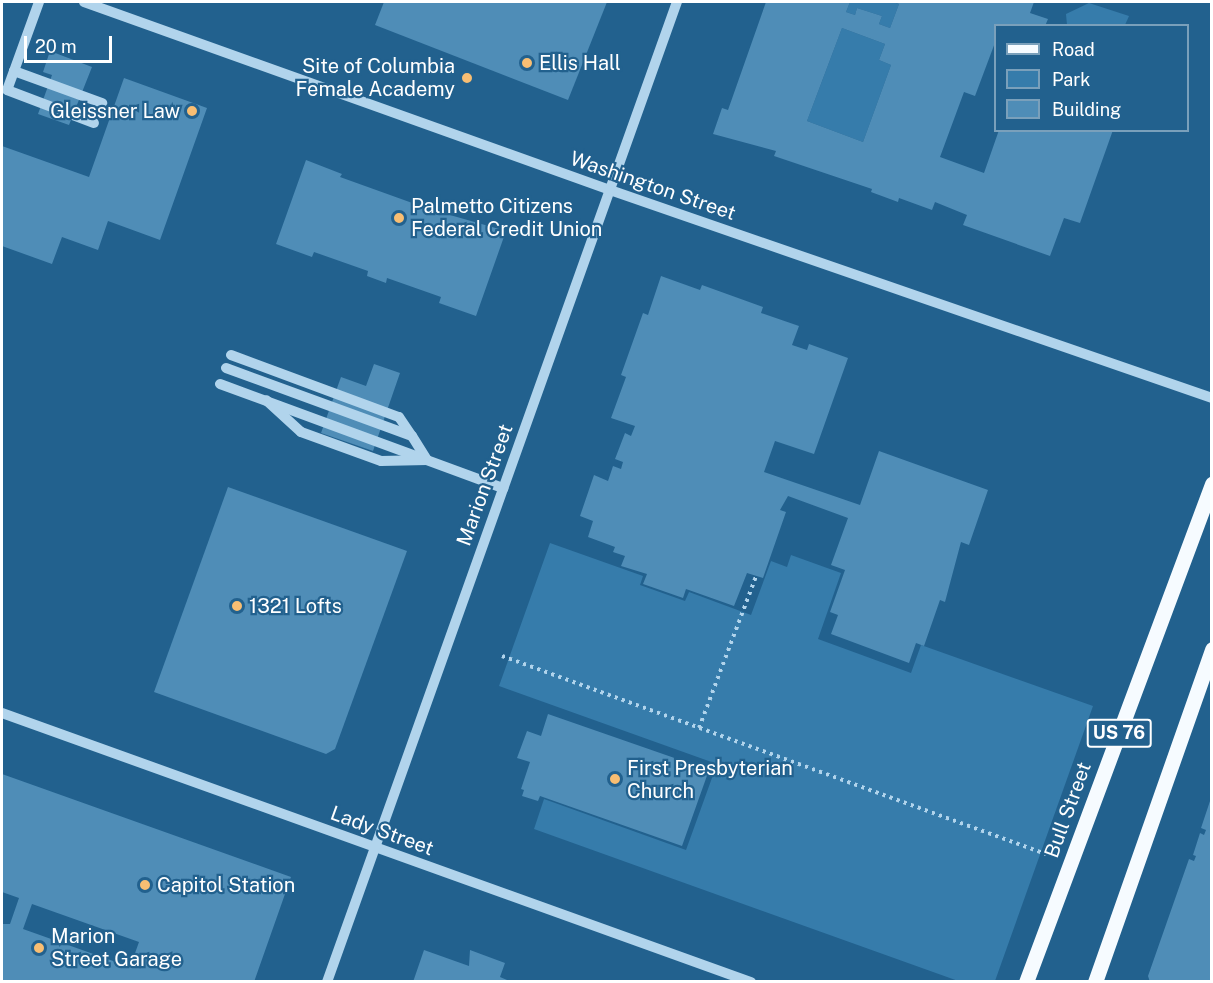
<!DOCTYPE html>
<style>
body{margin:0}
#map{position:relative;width:1213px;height:983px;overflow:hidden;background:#22618e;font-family:"Public Sans",sans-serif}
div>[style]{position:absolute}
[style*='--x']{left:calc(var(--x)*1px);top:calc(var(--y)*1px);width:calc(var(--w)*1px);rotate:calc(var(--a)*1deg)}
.green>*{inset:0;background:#367cab}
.building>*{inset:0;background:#4f8db7}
.path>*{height:4px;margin-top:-2px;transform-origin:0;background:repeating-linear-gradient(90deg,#b1d4ec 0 3px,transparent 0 7.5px)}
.minor>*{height:10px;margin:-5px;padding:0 5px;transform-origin:5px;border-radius:5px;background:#b1d4ec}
.major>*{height:15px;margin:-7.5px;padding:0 7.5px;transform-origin:7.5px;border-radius:7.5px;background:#f6fbff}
.dots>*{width:16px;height:16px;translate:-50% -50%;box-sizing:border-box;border:3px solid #22618e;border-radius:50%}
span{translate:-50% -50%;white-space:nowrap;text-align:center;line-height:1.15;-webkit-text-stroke:4.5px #22618e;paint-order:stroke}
.shield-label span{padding:2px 4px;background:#22618e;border:2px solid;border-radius:4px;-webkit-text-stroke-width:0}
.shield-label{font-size:18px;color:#fff;font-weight:700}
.poi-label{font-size:20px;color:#fff}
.left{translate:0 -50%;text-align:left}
.right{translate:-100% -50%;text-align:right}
.street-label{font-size:20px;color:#fff}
.frame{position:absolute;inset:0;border:3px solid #fff;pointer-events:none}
.legend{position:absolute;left:994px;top:24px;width:195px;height:108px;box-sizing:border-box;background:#22618e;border:2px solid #7aa0bb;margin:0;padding:8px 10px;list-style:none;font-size:18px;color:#fff}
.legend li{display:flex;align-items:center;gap:12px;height:30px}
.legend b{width:30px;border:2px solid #7aa0bb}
.scale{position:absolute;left:24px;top:36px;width:88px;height:27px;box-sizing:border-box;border:3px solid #fff;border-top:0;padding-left:8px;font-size:18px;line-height:21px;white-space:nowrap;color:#fff;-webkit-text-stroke:4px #22618e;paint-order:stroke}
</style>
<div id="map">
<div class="green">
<i style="clip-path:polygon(850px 2px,893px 2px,899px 4px,890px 28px,879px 24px,882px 16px,857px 8px,855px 15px,846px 12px)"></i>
<i style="clip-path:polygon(1089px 3px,1129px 16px,1125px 25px,1067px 25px,1066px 14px)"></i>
<i style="clip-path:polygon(842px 28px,885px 44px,879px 60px,891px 65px,863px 142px,807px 121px)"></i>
<i style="clip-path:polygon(550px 543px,643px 576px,640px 585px,685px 601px,689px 592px,751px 615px,771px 561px,787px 567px,791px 555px,841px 573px,818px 639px,911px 673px,921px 645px,1093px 706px,995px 981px,961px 982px,534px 829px,544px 799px,686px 850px,717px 764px,499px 686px)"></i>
</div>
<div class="building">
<i style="clip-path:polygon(384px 2px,607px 2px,568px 100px,375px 25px)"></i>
<i style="clip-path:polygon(evenodd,766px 2px,850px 2px,846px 12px,855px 15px,857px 8px,882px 16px,879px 24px,890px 28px,899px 4px,894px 2px,1034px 2px,1030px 13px,1048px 19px,1045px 26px,996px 26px,996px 40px,975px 96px,964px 92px,940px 157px,984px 173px,999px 130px,1113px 130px,1080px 223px,1064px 218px,1050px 256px,963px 225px,967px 215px,935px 202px,932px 210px,899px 198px,898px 202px,871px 192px,872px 189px,774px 156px,776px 151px,713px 134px,722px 108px,728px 110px,766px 2px,842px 28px,885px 44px,879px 60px,891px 65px,863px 142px,807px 121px,842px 28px)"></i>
<i style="clip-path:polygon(50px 51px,92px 67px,69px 125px,38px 114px,52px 75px,43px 72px)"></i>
<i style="clip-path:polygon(124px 78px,207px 108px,160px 240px,108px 221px,98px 250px,62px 237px,52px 264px,2px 246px,2px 146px,89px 177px)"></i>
<i style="clip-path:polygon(306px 160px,342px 174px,340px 177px,429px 209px,506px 231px,476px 316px,439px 303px,441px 297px,387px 278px,386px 283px,367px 276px,368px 271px,314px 252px,312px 257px,276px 244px)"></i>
<i style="clip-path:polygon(661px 276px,700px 290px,702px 285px,763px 307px,761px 313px,799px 326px,792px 345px,807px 350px,809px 344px,848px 358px,814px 454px,775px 441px,764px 472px,860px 505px,879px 451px,988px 490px,969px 545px,961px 542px,945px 602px,940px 600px,924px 646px,916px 643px,909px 663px,831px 634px,838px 615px,830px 612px,845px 570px,831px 565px,848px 518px,788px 496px,780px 510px,786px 512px,763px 578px,747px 573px,734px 606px,686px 589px,683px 598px,643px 584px,647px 574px,621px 566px,625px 556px,613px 552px,615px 547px,588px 537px,593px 521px,580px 516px,594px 475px,608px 481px,613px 466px,621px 469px,623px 462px,615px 459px,625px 433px,631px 436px,635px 426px,611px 418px,626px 377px,621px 375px,643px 313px,648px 315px)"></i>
<i style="clip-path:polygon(374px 364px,400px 373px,373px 451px,321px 433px,341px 377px,366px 386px)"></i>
<i style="clip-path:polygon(228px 487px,407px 551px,335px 749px,326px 754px,154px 692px)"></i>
<i style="clip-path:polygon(548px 714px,709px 770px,682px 846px,540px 796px,538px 801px,522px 796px,524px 790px,521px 789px,530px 762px,517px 758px,527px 731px,541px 736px)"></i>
<i style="clip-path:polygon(evenodd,2px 774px,291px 877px,254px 982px,2px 982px,2px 924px,10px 924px,19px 898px,2px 892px,2px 774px,32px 904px,139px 942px,130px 967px,23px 929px,32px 904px)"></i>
<i style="clip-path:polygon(1211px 798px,1212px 982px,1150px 982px,1148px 976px,1189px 859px,1194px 861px,1196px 856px,1193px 855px,1200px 833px,1204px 835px,1206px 830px,1201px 828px)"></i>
<i style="clip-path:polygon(424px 950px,469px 966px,470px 950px,505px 963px,500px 977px,512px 982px,413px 982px)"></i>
</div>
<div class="path">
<i style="--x:502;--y:656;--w:579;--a:20"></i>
<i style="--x:699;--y:728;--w:162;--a:-69.4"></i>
</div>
<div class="minor">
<i style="--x:39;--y:2;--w:73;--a:109.9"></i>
<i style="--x:14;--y:71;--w:94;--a:20"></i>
<i style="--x:84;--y:2;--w:559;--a:19.67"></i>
<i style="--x:610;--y:190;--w:637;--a:19.06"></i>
<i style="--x:14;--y:71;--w:20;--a:110"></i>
<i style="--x:7;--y:90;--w:93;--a:20.8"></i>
<i style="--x:231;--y:355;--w:179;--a:20.3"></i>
<i style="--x:399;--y:417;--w:23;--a:56"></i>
<i style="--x:226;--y:368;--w:198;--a:20.1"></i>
<i style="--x:412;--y:436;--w:28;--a:58"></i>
<i style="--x:427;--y:460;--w:46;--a:178.8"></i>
<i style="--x:381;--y:461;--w:85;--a:-160.1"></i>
<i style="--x:301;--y:432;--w:47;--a:-137.6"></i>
<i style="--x:220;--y:384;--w:302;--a:20.2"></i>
<i style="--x:2;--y:713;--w:796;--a:19.76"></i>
<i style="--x:327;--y:982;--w:1041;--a:-70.35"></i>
</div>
<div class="major">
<i style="--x:1026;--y:982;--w:532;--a:-69.52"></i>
<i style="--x:1095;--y:982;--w:353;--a:-70.6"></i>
</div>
<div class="dots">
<i style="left:527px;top:63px;background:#f8be73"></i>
<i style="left:467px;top:78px;background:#f8be73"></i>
<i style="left:192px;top:111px;background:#f8be73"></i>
<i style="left:399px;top:218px;background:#f8be73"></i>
<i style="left:237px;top:606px;background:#f8be73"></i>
<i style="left:615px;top:779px;background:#f8be73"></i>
<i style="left:145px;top:885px;background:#f8be73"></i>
<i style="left:39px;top:948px;background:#f8be73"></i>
</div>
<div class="shield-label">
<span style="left:1119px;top:733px">US 76</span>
</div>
<div class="poi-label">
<span class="left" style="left:539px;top:63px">Ellis Hall</span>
<span class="right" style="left:455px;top:78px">Site of Columbia<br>Female Academy</span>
<span class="right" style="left:180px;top:111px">Gleissner Law</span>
<span class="left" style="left:411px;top:218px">Palmetto Citizens<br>Federal Credit Union</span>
<span class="left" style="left:249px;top:606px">1321 Lofts</span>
<span class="left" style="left:627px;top:780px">First Presbyterian<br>Church</span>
<span class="left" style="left:157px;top:885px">Capitol Station</span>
<span class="left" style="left:51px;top:948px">Marion<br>Street Garage</span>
</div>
<div class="street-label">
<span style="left:653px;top:186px;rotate:19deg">Washington Street</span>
<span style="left:485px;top:485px;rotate:-70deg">Marion Street</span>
<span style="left:1068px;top:810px;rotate:-70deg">Bull Street</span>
<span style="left:382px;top:831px;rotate:20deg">Lady Street</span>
</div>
<div class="frame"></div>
<ul class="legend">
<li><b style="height:8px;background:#f6fbff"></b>Road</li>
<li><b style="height:16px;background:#367cab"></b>Park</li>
<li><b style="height:16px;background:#4f8db7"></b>Building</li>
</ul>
<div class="scale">20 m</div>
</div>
